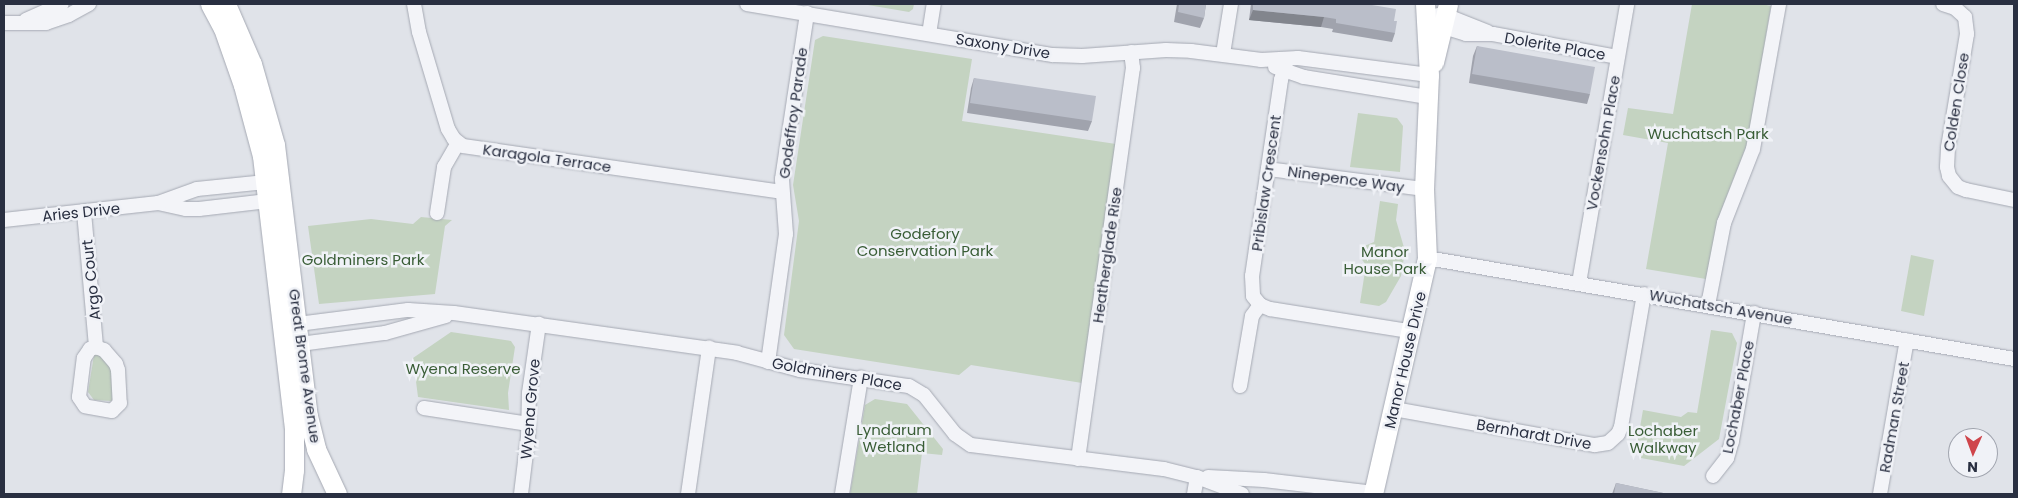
<!DOCTYPE html>
<style>
body{margin:0}
#map{position:relative;width:2018px;height:498px;overflow:hidden;background:#e0e3e9;font-family:Poppins,sans-serif}
div>[style]{position:absolute}
[style*='--x']{left:calc(var(--x)*1px);top:calc(var(--y)*1px);width:calc(var(--w)*1px);rotate:calc(var(--a)*1deg)}
.green>*{inset:0;background:#c4d3c1}
.roads{filter:drop-shadow(0 0 1px #a5a9b3) drop-shadow(0 0 1px #a5a9b3)}
.street>*{height:14px;margin:-7px;padding:0 7px;transform-origin:7px;border-radius:7px;background:#f3f4f8}
.secondary>*{height:19px;margin:-9.5px;padding:0 9.5px;transform-origin:9.5px;border-radius:9.5px;background:#fff}
.wall>*{inset:0;background:#a0a3ad}
.shaded-wall>*{inset:0;background:#82858d}
.building>*{inset:0;background:#babec9}
span{translate:-50% -50%;white-space:nowrap;text-align:center;line-height:1.15;-webkit-text-stroke:5px #f0f2f7;paint-order:stroke}
.street-label{font-size:15px;color:#292f41}
.park-label{font-size:15px;color:#395d36}
.frame{position:absolute;inset:0;border:5px solid #292f41;pointer-events:none}
.north{position:absolute;left:1948px;top:428px;width:50px;height:50px;box-sizing:border-box;background:#f0f2f7;border:1px solid #a0a4ae;border-radius:50%;rotate:182deg;font-size:14px;font-weight:700;line-height:20px;text-align:center;color:#292f41}
.north::after{content:'';display:block;margin:auto;width:18px;height:22px;background:#cf454b;clip-path:polygon(50% 0,100% 100%,50% 72%,0 100%)}
</style>
<div id="map">
<div class="green">
<i style="clip-path:polygon(862px 4px,914px 4px,913px 9px,909px 12px)"></i>
<i style="clip-path:polygon(1692px 4px,1762px 4px,1771px 6px,1748px 142px,1721px 211px,1706px 279px,1646px 269px,1668px 143px,1623px 135px,1628px 108px,1673px 114px)"></i>
<i style="clip-path:polygon(823px 36px,972px 59px,962px 121px,1116px 144px,1082px 383px,971px 365px,959px 375px,794px 349px,784px 335px,799px 221px,793px 185px,815px 40px)"></i>
<i style="clip-path:polygon(1358px 113px,1397px 118px,1403px 126px,1400px 172px,1350px 167px)"></i>
<i style="clip-path:polygon(1380px 201px,1398px 204px,1396px 220px,1405px 251px,1401px 276px,1386px 302px,1379px 306px,1360px 303px,1366px 265px,1360px 257px,1362px 247px,1374px 242px)"></i>
<i style="clip-path:polygon(421px 217px,452px 220px,445px 226px,435px 294px,319px 304px,308px 226px,371px 219px,413px 224px)"></i>
<i style="clip-path:polygon(1911px 255px,1934px 260px,1924px 316px,1901px 311px)"></i>
<i style="clip-path:polygon(1711px 330px,1732px 333px,1737px 343px,1719px 439px,1684px 466px,1641px 458px,1636px 450px,1643px 410px,1681px 417px,1688px 412px,1697px 413px)"></i>
<i style="clip-path:polygon(451px 332px,511px 341px,515px 347px,508px 393px,509px 410px,418px 397px,413px 358px)"></i>
<i style="clip-path:polygon(94px 355px,100px 355px,112px 368px,113px 399px,111px 401px,94px 400px,88px 392px)"></i>
<i style="clip-path:polygon(875px 399px,907px 404px,943px 449px,942px 455px,922px 453px,917px 494px,850px 494px,865px 405px)"></i>
</div>
<div class="roads">
<div class="street">
<i style="--x:414;--y:4;--w:28;--a:80"></i>
<i style="--x:419;--y:32;--w:101;--a:73.4"></i>
<i style="--x:448;--y:129;--w:12;--a:59"></i>
<i style="--x:454;--y:139;--w:11;--a:38"></i>
<i style="--x:463;--y:146;--w:322;--a:8.2"></i>
<i style="--x:747;--y:4;--w:310;--a:9.5"></i>
<i style="--x:1053;--y:55;--w:29;--a:2"></i>
<i style="--x:1082;--y:56;--w:84;--a:-4.1"></i>
<i style="--x:1166;--y:50;--w:25;--a:2"></i>
<i style="--x:1191;--y:51;--w:71;--a:7.3"></i>
<i style="--x:1261;--y:60;--w:37;--a:-3"></i>
<i style="--x:1298;--y:58;--w:132;--a:7.4"></i>
<i style="--x:1943;--y:4;--w:13;--a:18"></i>
<i style="--x:1955;--y:8;--w:13;--a:42"></i>
<i style="--x:1965;--y:17;--w:17;--a:83"></i>
<i style="--x:1967;--y:34;--w:116;--a:99.5"></i>
<i style="--x:1948;--y:148;--w:19;--a:93"></i>
<i style="--x:1947;--y:167;--w:9;--a:77"></i>
<i style="--x:1949;--y:176;--w:14;--a:51"></i>
<i style="--x:1958;--y:187;--w:9;--a:21"></i>
<i style="--x:1966;--y:190;--w:49;--a:11.8"></i>
<i style="--x:1438;--y:15;--w:7;--a:0"></i>
<i style="--x:1445;--y:15;--w:46;--a:21.6"></i>
<i style="--x:26;--y:20;--w:39;--a:-24"></i>
<i style="--x:4;--y:23;--w:42;--a:0"></i>
<i style="--x:46;--y:23;--w:24;--a:-19"></i>
<i style="--x:69;--y:15;--w:23;--a:-29"></i>
<i style="--x:1434;--y:24;--w:34;--a:17"></i>
<i style="--x:1466;--y:34;--w:27;--a:0"></i>
<i style="--x:1493;--y:34;--w:126;--a:10.5"></i>
<i style="--x:929;--y:34;--w:30;--a:-81"></i>
<i style="--x:1223;--y:54;--w:51;--a:-80.9"></i>
<i style="--x:1287;--y:59;--w:22;--a:106"></i>
<i style="--x:1281;--y:80;--w:198;--a:98.4"></i>
<i style="--x:1252;--y:276;--w:20;--a:87"></i>
<i style="--x:1253;--y:296;--w:11;--a:52"></i>
<i style="--x:1260;--y:305;--w:11;--a:22"></i>
<i style="--x:1270;--y:309;--w:141;--a:9"></i>
<i style="--x:1275;--y:67;--w:31;--a:19"></i>
<i style="--x:1304;--y:77;--w:126;--a:9.2"></i>
<i style="--x:1268;--y:169;--w:157;--a:7.3"></i>
<i style="--x:158;--y:203;--w:29;--a:12"></i>
<i style="--x:186;--y:209;--w:13;--a:0"></i>
<i style="--x:199;--y:209;--w:69;--a:-6.6"></i>
<i style="--x:84;--y:212;--w:136;--a:84.9"></i>
<i style="--x:437;--y:213;--w:47;--a:-81.3"></i>
<i style="--x:444;--y:167;--w:28;--a:-60"></i>
<i style="--x:4;--y:220;--w:155;--a:-6.3"></i>
<i style="--x:158;--y:203;--w:41;--a:-19.7"></i>
<i style="--x:197;--y:189;--w:69;--a:-5.8"></i>
<i style="--x:1427;--y:258;--w:596;--a:9.76"></i>
<i style="--x:1579;--y:283;--w:283;--a:-80.2"></i>
<i style="--x:1708;--y:305;--w:84;--a:-79"></i>
<i style="--x:1724;--y:223;--w:79;--a:-68.6"></i>
<i style="--x:1753;--y:149;--w:147;--a:-79.8"></i>
<i style="--x:298;--y:324;--w:111;--a:-7.3"></i>
<i style="--x:408;--y:310;--w:46;--a:3.7"></i>
<i style="--x:454;--y:313;--w:286;--a:8"></i>
<i style="--x:737;--y:353;--w:65;--a:15.1"></i>
<i style="--x:800;--y:370;--w:110;--a:8.4"></i>
<i style="--x:909;--y:386;--w:17;--a:31"></i>
<i style="--x:924;--y:395;--w:50;--a:51.5"></i>
<i style="--x:955;--y:434;--w:19;--a:35"></i>
<i style="--x:971;--y:445;--w:194;--a:7.1"></i>
<i style="--x:1164;--y:469;--w:34;--a:14"></i>
<i style="--x:1197;--y:477;--w:48;--a:20.7"></i>
<i style="--x:300;--y:344;--w:86;--a:-7.4"></i>
<i style="--x:385;--y:333;--w:63;--a:-15.6"></i>
<i style="--x:96;--y:347;--w:9;--a:21"></i>
<i style="--x:104;--y:350;--w:18;--a:49"></i>
<i style="--x:116;--y:364;--w:6;--a:72"></i>
<i style="--x:118;--y:370;--w:33;--a:87"></i>
<i style="--x:120;--y:403;--w:11;--a:135"></i>
<i style="--x:112;--y:411;--w:27;--a:-170"></i>
<i style="--x:85;--y:406;--w:11;--a:-124"></i>
<i style="--x:79;--y:397;--w:39;--a:-83"></i>
<i style="--x:84;--y:358;--w:11;--a:-56"></i>
<i style="--x:90;--y:349;--w:6;--a:-18"></i>
<i style="--x:768;--y:362;--w:129;--a:-82"></i>
<i style="--x:786;--y:234;--w:55;--a:-94.2"></i>
<i style="--x:782;--y:179;--w:168;--a:-81.4"></i>
<i style="--x:1240;--y:386;--w:71;--a:-80.3"></i>
<i style="--x:1252;--y:316;--w:14;--a:-54"></i>
<i style="--x:424;--y:408;--w:106;--a:8.7"></i>
<i style="--x:1394;--y:409;--w:204;--a:10.2"></i>
<i style="--x:1595;--y:445;--w:13;--a:-9"></i>
<i style="--x:1608;--y:443;--w:13;--a:-42"></i>
<i style="--x:1618;--y:434;--w:8;--a:-67"></i>
<i style="--x:1621;--y:427;--w:135;--a:-80.2"></i>
<i style="--x:1078;--y:459;--w:395;--a:-82"></i>
<i style="--x:1133;--y:68;--w:16;--a:-97"></i>
<i style="--x:1713;--y:476;--w:23;--a:-52"></i>
<i style="--x:1727;--y:458;--w:18;--a:-74"></i>
<i style="--x:1732;--y:441;--w:130;--a:-80.2"></i>
<i style="--x:1208;--y:477;--w:56;--a:3.1"></i>
<i style="--x:1264;--y:480;--w:111;--a:6.7"></i>
<i style="--x:521;--y:494;--w:57;--a:-83"></i>
<i style="--x:528;--y:437;--w:44;--a:-88.7"></i>
<i style="--x:529;--y:393;--w:70;--a:-81.8"></i>
<i style="--x:688;--y:494;--w:148;--a:-81.8"></i>
<i style="--x:842;--y:494;--w:118;--a:-80.7"></i>
<i style="--x:1194;--y:494;--w:17;--a:-80"></i>
<i style="--x:1880;--y:494;--w:156;--a:-80.1"></i>
</div>
<div class="secondary">
<i style="--x:210;--y:4;--w:27;--a:62"></i>
<i style="--x:223;--y:28;--w:60;--a:70.7"></i>
<i style="--x:243;--y:85;--w:73;--a:75"></i>
<i style="--x:262;--y:156;--w:273;--a:83.3"></i>
<i style="--x:294;--y:427;--w:43;--a:90"></i>
<i style="--x:294;--y:470;--w:24;--a:97"></i>
<i style="--x:226;--y:4;--w:65;--a:66.6"></i>
<i style="--x:252;--y:64;--w:84;--a:74.1"></i>
<i style="--x:275;--y:145;--w:273;--a:83.1"></i>
<i style="--x:308;--y:416;--w:34;--a:76"></i>
<i style="--x:316;--y:449;--w:50;--a:65"></i>
<i style="--x:1434;--y:62;--w:60;--a:-76.4"></i>
<i style="--x:1373;--y:494;--w:242;--a:-77.1"></i>
<i style="--x:1427;--y:258;--w:69;--a:-92.5"></i>
<i style="--x:1424;--y:189;--w:114;--a:-87.5"></i>
<i style="--x:1429;--y:75;--w:71;--a:-93.2"></i>
</div>
</div>
<div class="wall">
<i style="clip-path:polygon(1177px 4px,1206px 4px,1204px 18px,1200px 28px,1174px 22px)"></i>
<i style="clip-path:polygon(1251px 4px,1366px 4px,1394px 21px,1395px 33px,1392px 42px,1332px 32px,1333px 29px,1321px 27px,1249px 20px)"></i>
<i style="clip-path:polygon(1477px 46px,1590px 94px,1587px 104px,1469px 83px,1473px 56px)"></i>
<i style="clip-path:polygon(974px 78px,1092px 121px,1088px 131px,967px 113px,971px 88px)"></i>
<i style="clip-path:polygon(1616px 483px,1668px 494px,1612px 494px)"></i>
</div>
<div class="shaded-wall">
<i style="clip-path:polygon(1253px 10px,1324px 17px,1321px 27px,1249px 20px)"></i>
</div>
<div class="building">
<i style="clip-path:polygon(1179px 4px,1206px 4px,1204px 18px,1178px 12px)"></i>
<i style="clip-path:polygon(1253px 4px,1366px 4px,1396px 9px,1394px 21px,1397px 21px,1395px 33px,1336px 23px,1336px 19px,1324px 17px,1253px 10px)"></i>
<i style="clip-path:polygon(1477px 46px,1595px 67px,1590px 94px,1472px 74px)"></i>
<i style="clip-path:polygon(974px 78px,1096px 96px,1092px 121px,970px 103px)"></i>
<i style="clip-path:polygon(1616px 483px,1668px 494px,1614px 494px)"></i>
</div>
<div class="street-label">
<span style="left:1003px;top:46px;rotate:9deg">Saxony Drive</span>
<span style="left:1555px;top:46px;rotate:10deg">Dolerite Place</span>
<span style="left:1956px;top:102px;rotate:-81deg">Colden Close</span>
<span style="left:793px;top:113px;rotate:-82deg">Godeffroy Parade</span>
<span style="left:1603px;top:143px;rotate:-80deg">Vockensohn Place</span>
<span style="left:547px;top:158px;rotate:8deg">Karagola Terrace</span>
<span style="left:1346px;top:179px;rotate:8deg">Ninepence Way</span>
<span style="left:1266px;top:183px;rotate:-82deg">Pribislaw Crescent</span>
<span style="left:81px;top:212px;rotate:-6deg">Aries Drive</span>
<span style="left:1107px;top:255px;rotate:-82deg">Heatherglade Rise</span>
<span style="left:91px;top:280px;rotate:-96deg">Argo Court</span>
<span style="left:1721px;top:307px;rotate:10deg">Wuchatsch Avenue</span>
<span style="left:1405px;top:360px;rotate:-77deg">Manor House Drive</span>
<span style="left:305px;top:366px;rotate:82deg">Great Brome Avenue</span>
<span style="left:837px;top:374px;rotate:10deg">Goldminers Place</span>
<span style="left:1738px;top:397px;rotate:-79deg">Lochaber Place</span>
<span style="left:530px;top:409px;rotate:-85deg">Wyena Grove</span>
<span style="left:1894px;top:417px;rotate:-80deg">Radman Street</span>
<span style="left:1534px;top:434px;rotate:10deg">Bernhardt Drive</span>
</div>
<div class="park-label">
<span style="left:1708px;top:134px">Wuchatsch Park</span>
<span style="left:925px;top:242px">Godefory<br>Conservation Park</span>
<span style="left:1385px;top:260px">Manor<br>House Park</span>
<span style="left:363px;top:260px">Goldminers Park</span>
<span style="left:463px;top:369px">Wyena Reserve</span>
<span style="left:894px;top:438px">Lyndarum<br>Wetland</span>
<span style="left:1663px;top:439px">Lochaber<br>Walkway</span>
</div>
<div class="frame"></div>
<div class="north">N</div>
</div>
